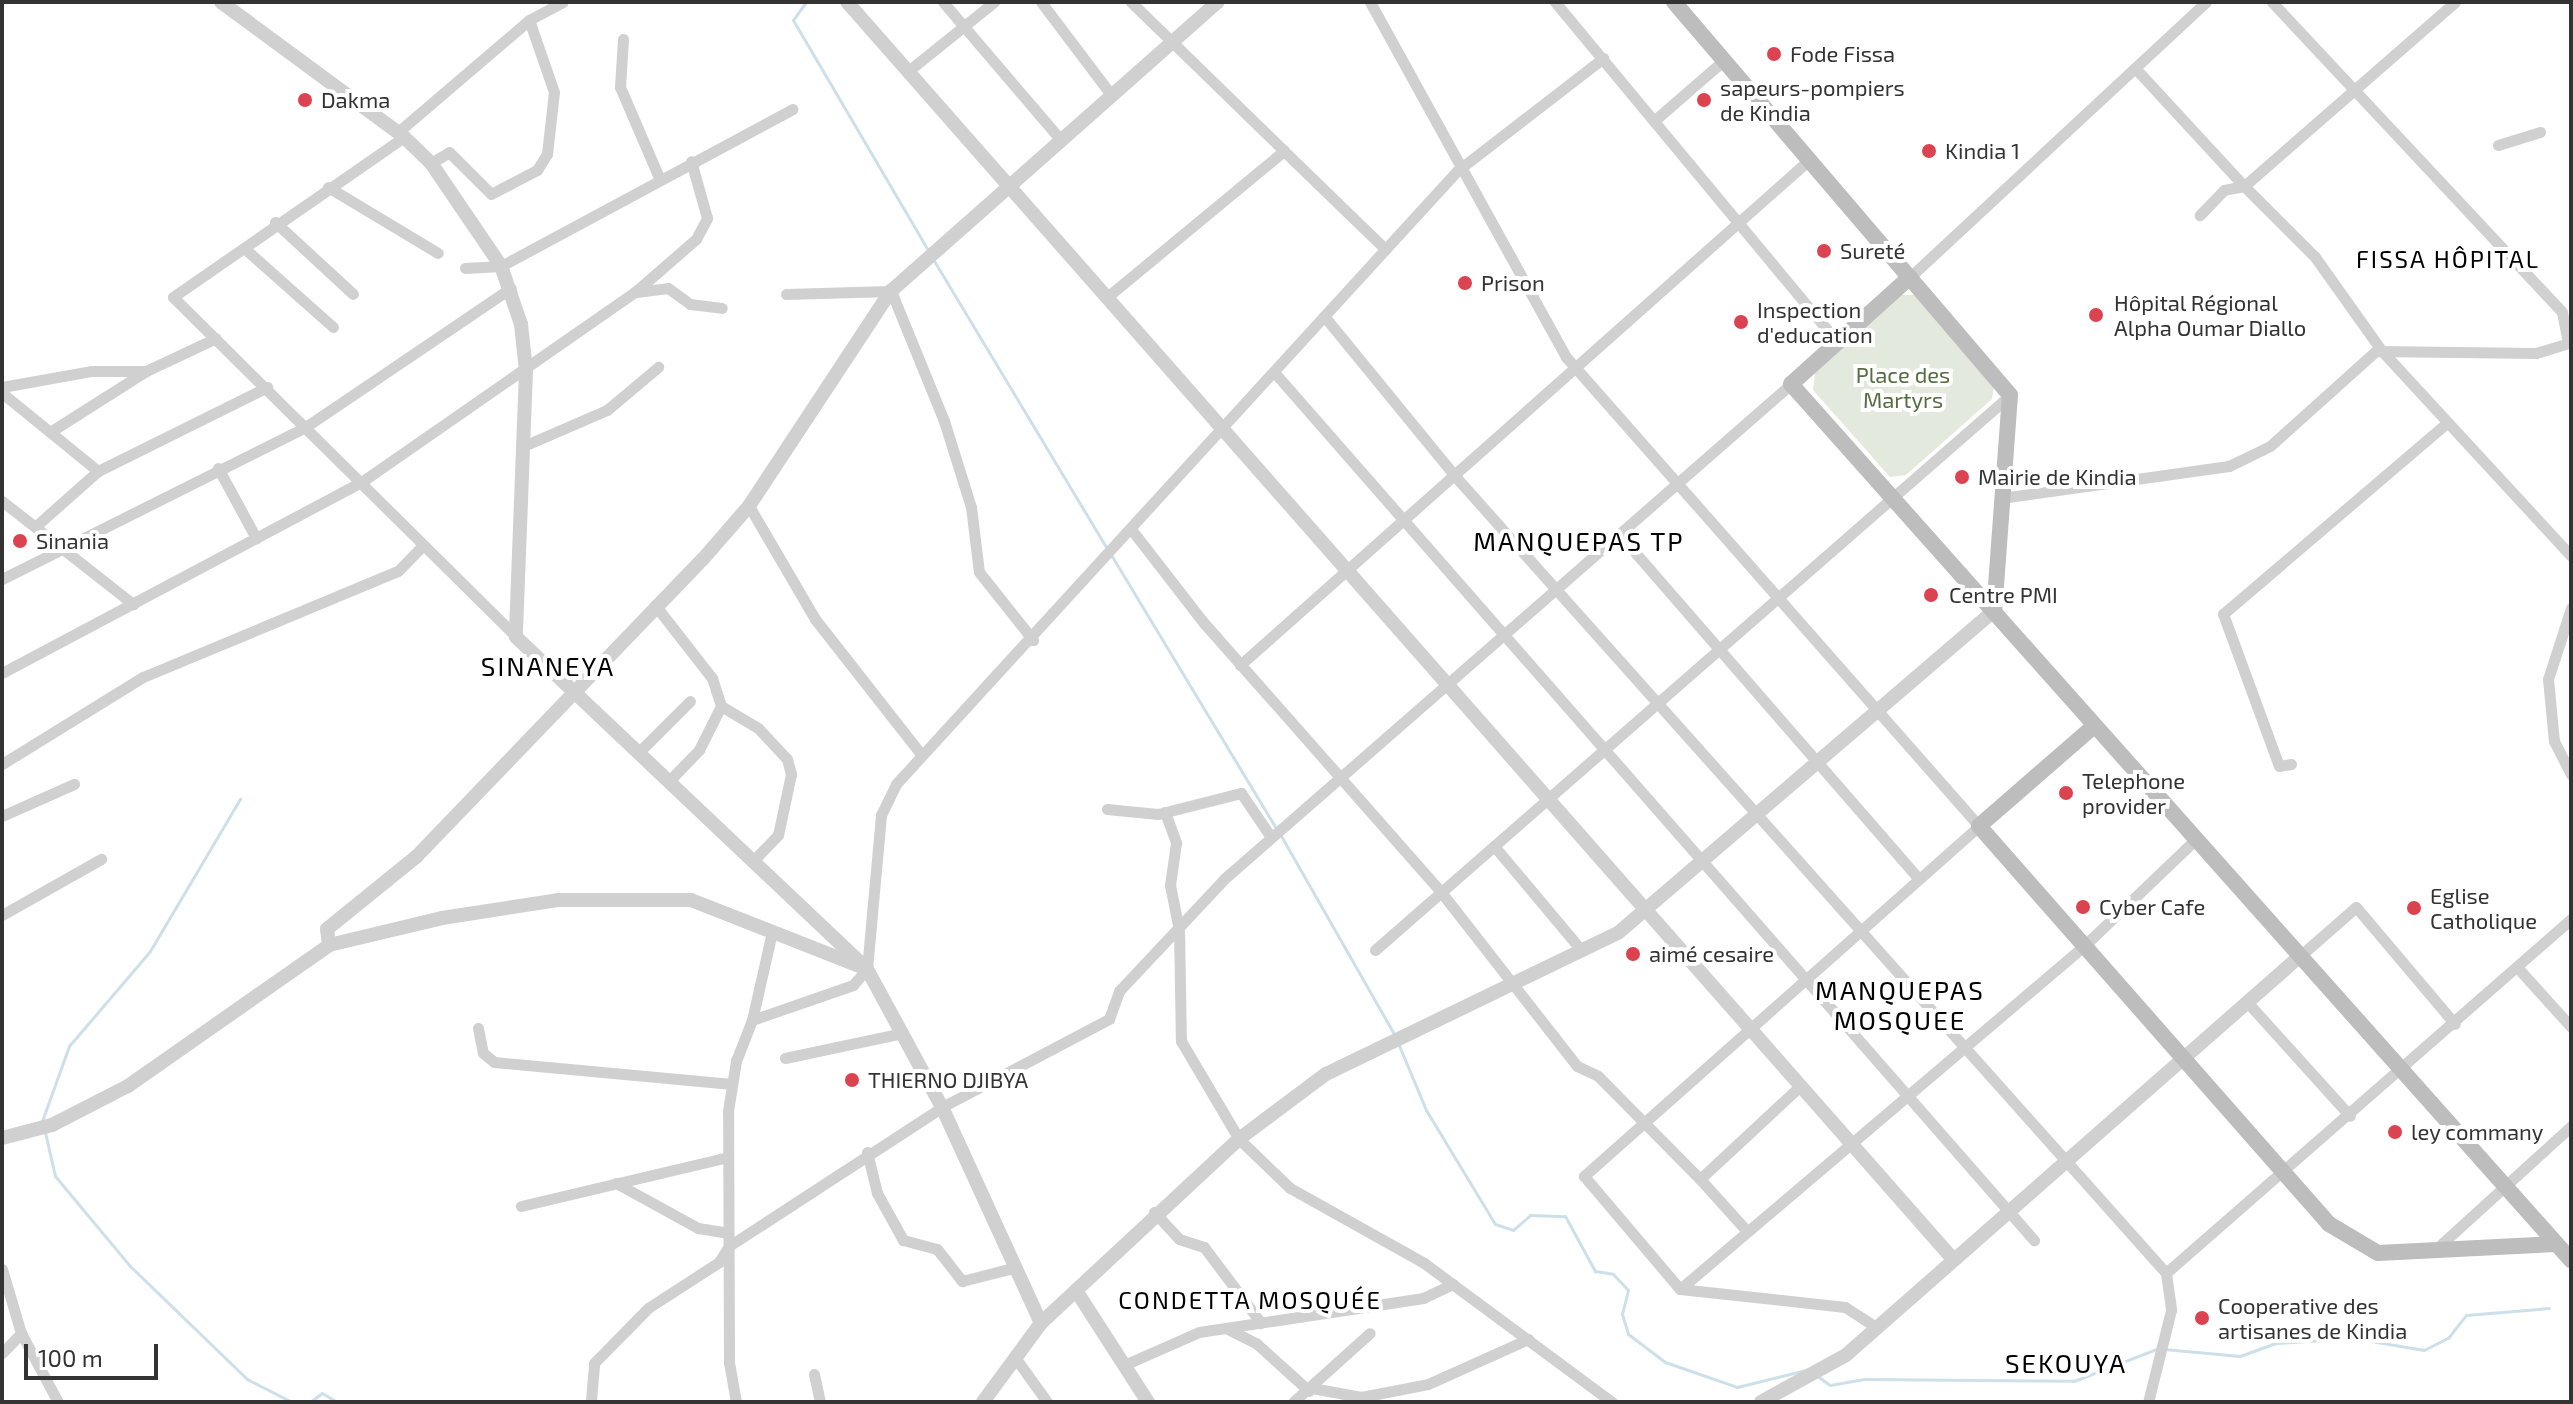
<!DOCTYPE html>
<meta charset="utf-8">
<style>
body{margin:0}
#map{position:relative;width:2573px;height:1404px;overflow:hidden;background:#fff;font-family:"Exo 2",sans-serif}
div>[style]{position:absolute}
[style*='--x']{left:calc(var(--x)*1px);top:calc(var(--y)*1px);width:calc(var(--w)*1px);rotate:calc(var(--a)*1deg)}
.green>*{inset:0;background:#e3e9dc}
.stream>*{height:3px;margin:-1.5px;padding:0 1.5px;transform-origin:1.5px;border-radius:1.5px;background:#cde0ea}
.minor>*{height:11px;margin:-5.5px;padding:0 5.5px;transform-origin:5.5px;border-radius:5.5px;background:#d0d0d0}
.tertiary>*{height:14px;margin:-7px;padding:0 7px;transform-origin:7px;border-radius:7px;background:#d0d0d0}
.secondary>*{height:16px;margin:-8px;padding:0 8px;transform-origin:8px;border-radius:8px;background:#bdbdbd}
.dots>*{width:22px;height:22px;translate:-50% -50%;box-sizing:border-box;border:4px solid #fff;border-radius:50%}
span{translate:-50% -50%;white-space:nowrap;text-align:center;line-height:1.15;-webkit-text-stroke:8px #fff;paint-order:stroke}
.poi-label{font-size:22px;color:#333}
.left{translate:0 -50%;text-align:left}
.park-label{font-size:22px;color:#566d42}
.neighbourhood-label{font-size:24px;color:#000;letter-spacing:2px}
.quarter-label{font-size:26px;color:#000;letter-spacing:2px}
.frame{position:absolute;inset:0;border:4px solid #333;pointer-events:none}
.scale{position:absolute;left:24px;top:1344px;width:134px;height:36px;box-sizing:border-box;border:4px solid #333;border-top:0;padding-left:10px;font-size:24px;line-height:28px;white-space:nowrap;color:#333;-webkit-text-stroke:6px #fff;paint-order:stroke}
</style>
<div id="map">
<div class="green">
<i style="clip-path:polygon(1901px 295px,1915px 295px,1994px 386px,1992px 399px,1906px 475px,1890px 477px,1813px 390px,1815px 373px)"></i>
</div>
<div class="stream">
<i style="--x:806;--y:2;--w:22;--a:126"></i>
<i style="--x:793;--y:20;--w:269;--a:59.6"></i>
<i style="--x:933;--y:259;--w:336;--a:59"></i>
<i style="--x:1110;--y:553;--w:321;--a:58.9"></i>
<i style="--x:1280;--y:834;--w:232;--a:60.3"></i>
<i style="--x:1398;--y:1043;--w:73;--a:67.3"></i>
<i style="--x:1426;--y:1110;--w:133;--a:58.8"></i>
<i style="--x:1495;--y:1224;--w:19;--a:18"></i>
<i style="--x:1513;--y:1230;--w:23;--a:-41"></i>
<i style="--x:1530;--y:1215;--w:35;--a:2"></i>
<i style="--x:1565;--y:1216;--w:63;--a:61.4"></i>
<i style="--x:1595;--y:1271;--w:18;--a:9"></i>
<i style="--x:1613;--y:1274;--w:22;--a:47"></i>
<i style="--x:1628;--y:1290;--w:25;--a:104"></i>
<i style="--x:1622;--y:1314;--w:21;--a:73"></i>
<i style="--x:1628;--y:1334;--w:46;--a:37.1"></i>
<i style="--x:1665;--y:1362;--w:76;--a:19.1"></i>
<i style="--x:1737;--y:1387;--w:71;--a:-13.8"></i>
<i style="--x:42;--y:1121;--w:80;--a:-70.2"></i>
<i style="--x:69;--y:1046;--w:125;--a:-49.5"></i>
<i style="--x:150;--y:951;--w:177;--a:-59.4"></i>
<i style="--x:45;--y:1132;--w:45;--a:77.2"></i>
<i style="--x:55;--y:1176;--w:117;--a:50.2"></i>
<i style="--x:130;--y:1266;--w:163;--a:44"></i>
<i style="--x:247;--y:1379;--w:51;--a:27.1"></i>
<i style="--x:2164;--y:1349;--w:76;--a:5.3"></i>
<i style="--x:2240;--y:1356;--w:38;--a:-20"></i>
<i style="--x:2276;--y:1343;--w:77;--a:-3.7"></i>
<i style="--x:2353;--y:1338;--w:72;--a:9.6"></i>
<i style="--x:2424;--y:1350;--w:27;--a:-27"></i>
<i style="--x:2448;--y:1338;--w:29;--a:-52"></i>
<i style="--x:2466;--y:1315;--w:83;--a:-4.8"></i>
<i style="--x:1816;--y:1375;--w:17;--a:36"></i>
<i style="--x:1830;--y:1385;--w:36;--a:-10"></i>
<i style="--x:1865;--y:1379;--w:209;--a:0.5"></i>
<i style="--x:2074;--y:1381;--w:88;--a:-21.3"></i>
<i style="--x:310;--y:1402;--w:15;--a:-37"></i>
<i style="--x:322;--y:1393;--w:17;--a:31"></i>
</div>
<div class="minor">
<i style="--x:943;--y:2;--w:182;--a:49.5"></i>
<i style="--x:1041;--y:2;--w:118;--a:52.9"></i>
<i style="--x:1131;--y:2;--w:214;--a:44.2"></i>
<i style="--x:1370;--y:2;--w:406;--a:61.1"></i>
<i style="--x:1566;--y:357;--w:625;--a:48.63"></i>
<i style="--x:1979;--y:826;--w:528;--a:138.46"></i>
<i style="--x:1584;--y:1176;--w:148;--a:49.7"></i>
<i style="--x:1680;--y:1289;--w:166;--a:6.2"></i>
<i style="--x:1845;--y:1307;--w:37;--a:33"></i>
<i style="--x:1555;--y:2;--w:443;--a:50.3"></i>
<i style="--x:2272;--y:2;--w:424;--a:46.9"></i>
<i style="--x:2562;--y:312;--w:31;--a:79"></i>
<i style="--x:2455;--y:2;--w:280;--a:138.9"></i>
<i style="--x:2244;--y:186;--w:100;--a:45"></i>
<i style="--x:2315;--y:257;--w:114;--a:54.6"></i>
<i style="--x:2381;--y:350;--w:280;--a:47.3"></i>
<i style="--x:623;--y:39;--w:48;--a:93.6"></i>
<i style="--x:620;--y:87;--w:101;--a:66.7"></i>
<i style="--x:2135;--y:68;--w:161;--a:47.3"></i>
<i style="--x:2244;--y:186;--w:20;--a:169"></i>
<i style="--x:2224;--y:190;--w:35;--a:134"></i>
<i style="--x:907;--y:72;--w:112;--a:-38.8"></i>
<i style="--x:1655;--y:120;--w:91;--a:-41"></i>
<i style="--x:398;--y:132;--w:172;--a:-40.5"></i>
<i style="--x:529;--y:20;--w:38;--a:-28"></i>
<i style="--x:404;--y:137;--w:281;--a:145.3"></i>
<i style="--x:173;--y:297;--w:483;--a:44.7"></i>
<i style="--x:2498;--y:145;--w:44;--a:-17.2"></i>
<i style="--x:431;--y:163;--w:21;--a:-31"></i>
<i style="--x:449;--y:152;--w:59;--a:45"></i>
<i style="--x:491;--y:194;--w:52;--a:-27.6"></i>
<i style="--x:537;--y:170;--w:19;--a:-58"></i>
<i style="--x:547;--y:154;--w:62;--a:-83.6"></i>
<i style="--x:554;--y:92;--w:76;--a:-109.1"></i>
<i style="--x:328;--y:187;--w:128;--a:31"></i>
<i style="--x:275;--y:222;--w:106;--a:42.7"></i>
<i style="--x:244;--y:248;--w:119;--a:41.6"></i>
<i style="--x:465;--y:268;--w:36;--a:-3"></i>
<i style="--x:501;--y:266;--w:331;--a:-28.3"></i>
<i style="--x:1910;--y:277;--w:404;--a:-42.9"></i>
<i style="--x:636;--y:292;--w:32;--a:-7"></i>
<i style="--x:668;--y:288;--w:27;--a:36"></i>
<i style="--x:690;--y:304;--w:32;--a:7"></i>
<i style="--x:786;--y:294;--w:105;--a:-1.6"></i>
<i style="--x:891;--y:291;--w:140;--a:67.8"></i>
<i style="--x:944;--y:421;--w:90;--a:72.6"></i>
<i style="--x:971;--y:507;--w:65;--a:83"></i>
<i style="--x:979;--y:572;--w:87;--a:51.5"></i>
<i style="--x:1106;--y:298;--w:231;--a:-39.6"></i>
<i style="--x:1284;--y:151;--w:141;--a:44.1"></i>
<i style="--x:1324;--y:316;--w:205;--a:50.7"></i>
<i style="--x:1454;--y:475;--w:1069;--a:48.26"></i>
<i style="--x:2166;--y:1273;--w:37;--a:82"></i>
<i style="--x:2171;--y:1310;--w:95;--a:104"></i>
<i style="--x:1274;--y:372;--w:1154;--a:48.8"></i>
<i style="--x:2;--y:387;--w:90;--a:-10.2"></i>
<i style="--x:91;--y:371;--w:55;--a:0"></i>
<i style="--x:146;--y:371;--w:77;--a:-25.2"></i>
<i style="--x:2;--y:393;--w:124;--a:39.1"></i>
<i style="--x:50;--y:432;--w:114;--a:-32.4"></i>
<i style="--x:526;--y:445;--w:88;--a:-23.4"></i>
<i style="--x:607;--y:410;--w:67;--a:-40.1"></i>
<i style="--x:218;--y:468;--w:80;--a:61.5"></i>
<i style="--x:2001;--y:498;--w:230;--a:-8"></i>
<i style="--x:2229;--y:466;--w:46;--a:-26"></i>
<i style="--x:2270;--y:446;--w:142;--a:-41.9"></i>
<i style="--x:2376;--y:351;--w:160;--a:0.7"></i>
<i style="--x:2536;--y:353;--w:37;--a:-17"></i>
<i style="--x:2;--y:501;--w:167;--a:38.2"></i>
<i style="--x:749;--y:506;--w:131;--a:59.7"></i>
<i style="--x:815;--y:619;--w:172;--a:51.9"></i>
<i style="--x:36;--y:526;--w:83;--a:-41.6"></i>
<i style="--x:98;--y:471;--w:189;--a:-26.4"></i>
<i style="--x:1131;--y:529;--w:119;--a:52.2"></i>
<i style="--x:1204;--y:623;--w:359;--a:48.6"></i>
<i style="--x:1441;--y:892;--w:221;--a:52"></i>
<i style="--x:1577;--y:1066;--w:23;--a:25"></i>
<i style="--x:1598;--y:1076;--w:145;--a:45.3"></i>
<i style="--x:1700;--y:1179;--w:137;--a:-42.9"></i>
<i style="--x:1619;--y:534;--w:457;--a:49"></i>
<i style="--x:2;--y:579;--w:341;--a:-26.6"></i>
<i style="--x:307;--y:426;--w:246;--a:-34.1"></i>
<i style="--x:655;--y:605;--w:93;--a:52"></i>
<i style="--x:712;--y:678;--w:29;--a:72"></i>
<i style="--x:721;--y:706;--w:49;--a:116.6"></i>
<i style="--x:699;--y:750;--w:43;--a:134.1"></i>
<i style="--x:2571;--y:608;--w:75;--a:107.9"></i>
<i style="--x:2548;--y:679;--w:62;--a:84.5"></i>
<i style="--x:2554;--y:741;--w:38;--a:63"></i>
<i style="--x:1240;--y:665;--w:762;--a:-41.6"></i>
<i style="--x:2;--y:673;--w:405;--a:-28"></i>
<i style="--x:360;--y:483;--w:335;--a:-34.8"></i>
<i style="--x:635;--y:292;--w:81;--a:-41"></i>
<i style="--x:696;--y:239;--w:24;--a:-62"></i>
<i style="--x:707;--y:218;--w:59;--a:-105.7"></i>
<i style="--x:721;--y:706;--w:43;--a:30.7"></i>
<i style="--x:758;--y:728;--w:42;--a:46.9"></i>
<i style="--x:787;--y:759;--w:16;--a:75"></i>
<i style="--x:791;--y:774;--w:62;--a:102"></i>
<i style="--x:778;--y:835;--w:36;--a:134"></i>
<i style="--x:639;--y:752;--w:72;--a:-45"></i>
<i style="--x:2;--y:764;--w:166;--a:-31.7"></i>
<i style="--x:143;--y:677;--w:276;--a:-22.6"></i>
<i style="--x:398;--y:571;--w:35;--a:-46"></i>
<i style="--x:2291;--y:764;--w:12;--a:171"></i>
<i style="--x:2279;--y:766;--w:162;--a:-110.2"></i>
<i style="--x:2223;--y:614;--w:294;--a:-40.5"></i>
<i style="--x:1107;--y:809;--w:51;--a:5.6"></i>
<i style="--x:1158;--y:814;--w:86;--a:-14.2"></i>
<i style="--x:1241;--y:793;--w:53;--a:55.7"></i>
<i style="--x:1165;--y:812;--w:33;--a:70"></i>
<i style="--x:1176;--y:843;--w:42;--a:98.1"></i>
<i style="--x:1170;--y:885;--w:46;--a:78.7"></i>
<i style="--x:1179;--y:930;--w:111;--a:89"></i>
<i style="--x:1181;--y:1041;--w:114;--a:59.4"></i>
<i style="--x:1239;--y:1139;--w:71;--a:43.9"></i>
<i style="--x:1290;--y:1188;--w:154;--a:29.2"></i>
<i style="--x:1424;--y:1263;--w:234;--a:36.5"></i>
<i style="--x:2;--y:816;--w:79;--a:-24"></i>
<i style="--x:1494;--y:846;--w:137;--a:50"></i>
<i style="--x:2;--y:915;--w:114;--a:-29.5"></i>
<i style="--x:1375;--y:950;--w:843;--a:-41.15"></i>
<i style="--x:2300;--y:956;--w:74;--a:-41.2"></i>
<i style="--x:2356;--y:907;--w:153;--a:49.8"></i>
<i style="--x:2517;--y:967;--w:81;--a:48"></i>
<i style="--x:2248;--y:1003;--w:152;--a:47.9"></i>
<i style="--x:752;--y:1020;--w:90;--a:-77.2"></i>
<i style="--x:478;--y:1028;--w:25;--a:79"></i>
<i style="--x:483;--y:1053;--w:14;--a:39"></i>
<i style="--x:494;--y:1062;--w:239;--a:5.3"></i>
<i style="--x:785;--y:1058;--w:121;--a:-12"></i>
<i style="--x:867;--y:1152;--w:42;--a:76.3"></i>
<i style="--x:877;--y:1193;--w:54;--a:61"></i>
<i style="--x:903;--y:1240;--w:35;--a:15"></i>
<i style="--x:937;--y:1249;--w:41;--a:52"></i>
<i style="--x:962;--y:1281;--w:53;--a:-14.3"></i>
<i style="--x:1700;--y:1179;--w:67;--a:48"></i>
<i style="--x:616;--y:1183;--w:94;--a:28.8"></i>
<i style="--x:698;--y:1228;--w:30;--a:9"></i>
<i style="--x:521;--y:1206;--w:213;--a:-13.3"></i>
<i style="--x:1154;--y:1212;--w:37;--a:47"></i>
<i style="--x:1179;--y:1239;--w:26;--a:18"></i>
<i style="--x:1204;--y:1247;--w:95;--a:53.1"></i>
<i style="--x:2436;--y:1249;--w:183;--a:-42.3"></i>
<i style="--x:2;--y:1269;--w:67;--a:73.5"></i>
<i style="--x:21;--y:1333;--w:78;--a:61.8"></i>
<i style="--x:2166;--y:1273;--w:538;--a:-41.16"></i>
<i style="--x:1680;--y:1289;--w:531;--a:-40.34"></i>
<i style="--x:2085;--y:945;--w:152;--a:-43.7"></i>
<i style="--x:1226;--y:1328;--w:35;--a:27"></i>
<i style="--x:1257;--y:1344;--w:70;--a:42.1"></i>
<i style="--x:2;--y:1353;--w:28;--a:-46"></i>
<i style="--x:1014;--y:1356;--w:57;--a:54.3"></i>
<i style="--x:1124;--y:1365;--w:82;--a:-23.7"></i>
<i style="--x:1199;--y:1332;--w:227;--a:-8.6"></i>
<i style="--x:1423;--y:1298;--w:33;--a:-25"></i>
<i style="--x:814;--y:1374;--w:29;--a:78"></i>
<i style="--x:1312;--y:1388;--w:50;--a:10.4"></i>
<i style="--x:1361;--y:1397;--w:68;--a:-11"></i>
<i style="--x:1428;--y:1384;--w:110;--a:-24.2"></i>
<i style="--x:591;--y:1400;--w:37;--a:-85"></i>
<i style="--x:594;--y:1363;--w:77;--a:-45.5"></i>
<i style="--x:648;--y:1308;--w:85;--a:-32.9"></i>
<i style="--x:719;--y:1262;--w:19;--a:-58"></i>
<i style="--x:729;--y:1246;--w:254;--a:-33.1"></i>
<i style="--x:942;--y:1107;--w:189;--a:-27.8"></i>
<i style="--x:1109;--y:1019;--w:30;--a:-70"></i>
<i style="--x:1119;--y:991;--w:154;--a:-46.8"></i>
<i style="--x:1224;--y:879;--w:753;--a:-41.12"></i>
<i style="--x:736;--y:1402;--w:40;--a:-100"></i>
<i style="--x:729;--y:1363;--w:252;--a:-90.2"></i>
<i style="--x:728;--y:1111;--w:51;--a:-80.9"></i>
<i style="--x:736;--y:1061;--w:44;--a:-68.7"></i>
<i style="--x:752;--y:1020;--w:107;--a:-19.1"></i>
<i style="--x:853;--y:985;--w:21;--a:-49"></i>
<i style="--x:867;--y:969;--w:155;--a:-84.8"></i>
<i style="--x:881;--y:815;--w:34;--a:-64"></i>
<i style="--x:896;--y:784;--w:831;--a:-47.54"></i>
<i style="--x:1457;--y:171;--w:185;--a:-37.7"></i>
<i style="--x:1293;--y:1402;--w:103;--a:-41.9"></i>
</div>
<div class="tertiary">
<i style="--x:221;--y:2;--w:227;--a:36.4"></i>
<i style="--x:404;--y:137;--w:37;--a:44"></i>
<i style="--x:431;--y:163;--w:125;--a:55.8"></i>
<i style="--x:501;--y:266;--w:61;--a:71"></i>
<i style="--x:521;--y:324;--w:47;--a:83.9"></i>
<i style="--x:526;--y:371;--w:266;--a:92.2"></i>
<i style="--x:516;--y:637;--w:483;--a:43.4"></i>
<i style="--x:867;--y:969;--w:157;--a:61.5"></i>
<i style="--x:942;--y:1107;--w:238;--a:65.4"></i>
<i style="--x:847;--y:2;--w:1673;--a:48.66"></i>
<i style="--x:329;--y:945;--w:16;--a:-97"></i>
<i style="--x:327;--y:929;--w:116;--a:-39"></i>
<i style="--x:417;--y:856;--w:412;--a:-46.1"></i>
<i style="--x:703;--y:559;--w:70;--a:-49"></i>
<i style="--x:749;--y:506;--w:258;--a:-56.6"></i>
<i style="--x:891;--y:291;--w:436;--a:-41.5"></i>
<i style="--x:2;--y:1138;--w:52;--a:-14.6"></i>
<i style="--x:52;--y:1125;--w:85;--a:-27.2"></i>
<i style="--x:128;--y:1086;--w:246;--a:-35"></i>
<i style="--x:329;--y:945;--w:116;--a:-13.4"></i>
<i style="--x:442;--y:918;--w:117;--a:-8.8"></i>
<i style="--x:558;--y:900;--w:133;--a:0"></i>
<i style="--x:691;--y:900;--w:180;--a:21.4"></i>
<i style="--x:1077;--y:1292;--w:131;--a:57.2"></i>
<i style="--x:983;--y:1402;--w:98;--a:-53.7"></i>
<i style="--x:1041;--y:1323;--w:270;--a:-42.9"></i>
<i style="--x:1239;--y:1139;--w:109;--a:-36.8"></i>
<i style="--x:1326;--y:1074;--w:324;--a:-25.8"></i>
<i style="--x:1618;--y:933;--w:495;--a:-40.6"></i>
<i style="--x:1761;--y:1402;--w:97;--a:-28.9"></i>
<i style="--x:1846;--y:1355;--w:604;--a:-41.31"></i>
</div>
<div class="secondary">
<i style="--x:1674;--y:2;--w:517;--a:49.47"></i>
<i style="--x:2010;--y:395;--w:217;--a:94.2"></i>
<i style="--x:1910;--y:277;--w:160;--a:138"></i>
<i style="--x:1791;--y:384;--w:1173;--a:48.32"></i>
<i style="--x:2094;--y:726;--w:152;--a:139"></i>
<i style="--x:1979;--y:826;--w:530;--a:48.67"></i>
<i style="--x:2329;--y:1224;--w:57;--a:30.6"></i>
<i style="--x:2378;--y:1253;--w:177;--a:-2.9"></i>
</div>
<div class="dots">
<i style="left:1774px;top:54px;background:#db4350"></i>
<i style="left:305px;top:100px;background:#db4350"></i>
<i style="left:1704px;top:100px;background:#db4350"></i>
<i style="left:1929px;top:151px;background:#db4350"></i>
<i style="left:1824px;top:251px;background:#db4350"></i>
<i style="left:1465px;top:283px;background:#db4350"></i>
<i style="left:2096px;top:315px;background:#db4350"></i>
<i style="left:1741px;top:322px;background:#db4350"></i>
<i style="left:1962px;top:477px;background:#db4350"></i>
<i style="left:20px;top:541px;background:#db4350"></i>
<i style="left:1931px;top:595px;background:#db4350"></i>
<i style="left:2066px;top:793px;background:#db4350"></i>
<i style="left:2083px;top:907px;background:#db4350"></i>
<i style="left:2414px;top:908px;background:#db4350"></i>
<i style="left:1633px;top:954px;background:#db4350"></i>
<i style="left:852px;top:1080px;background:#db4350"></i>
<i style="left:2395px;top:1132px;background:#db4350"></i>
<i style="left:2202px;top:1318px;background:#db4350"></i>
</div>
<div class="poi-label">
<span class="left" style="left:1790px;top:54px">Fode Fissa</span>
<span class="left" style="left:1720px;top:100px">sapeurs-pompiers<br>de Kindia</span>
<span class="left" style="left:321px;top:100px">Dakma</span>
<span class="left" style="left:1945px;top:151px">Kindia 1</span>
<span class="left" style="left:1840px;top:251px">Sureté</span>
<span class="left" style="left:1481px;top:283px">Prison</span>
<span class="left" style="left:2114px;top:315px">Hôpital Régional<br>Alpha Oumar Diallo</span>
<span class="left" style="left:1757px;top:322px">Inspection<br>d'education</span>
<span class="left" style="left:1978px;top:477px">Mairie de Kindia</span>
<span class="left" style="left:36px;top:541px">Sinania</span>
<span class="left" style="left:1949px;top:595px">Centre PMI</span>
<span class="left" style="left:2082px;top:793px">Telephone<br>provider</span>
<span class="left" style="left:2430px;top:908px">Eglise<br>Catholique</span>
<span class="left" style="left:2099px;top:907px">Cyber Cafe</span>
<span class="left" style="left:1649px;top:954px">aimé cesaire</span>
<span class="left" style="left:868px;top:1080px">THIERNO DJIBYA</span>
<span class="left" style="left:2411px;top:1132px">ley commany</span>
<span class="left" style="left:2218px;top:1318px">Cooperative des<br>artisanes de Kindia</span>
</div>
<div class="park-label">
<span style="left:1903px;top:387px">Place des<br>Martyrs</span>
</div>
<div class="neighbourhood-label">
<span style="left:2448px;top:259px">FISSA HÔPITAL</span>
<span style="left:1250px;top:1300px">СONDETTA MOSQUÉE</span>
</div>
<div class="quarter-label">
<span style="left:1579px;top:541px">MANQUEPAS TP</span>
<span style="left:548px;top:666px">SINANEYA</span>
<span style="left:1900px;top:1005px">MANQUEPAS<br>MOSQUEE</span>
<span style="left:2066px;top:1363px">SEKOUYA</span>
</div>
<div class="frame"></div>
<div class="scale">100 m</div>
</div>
